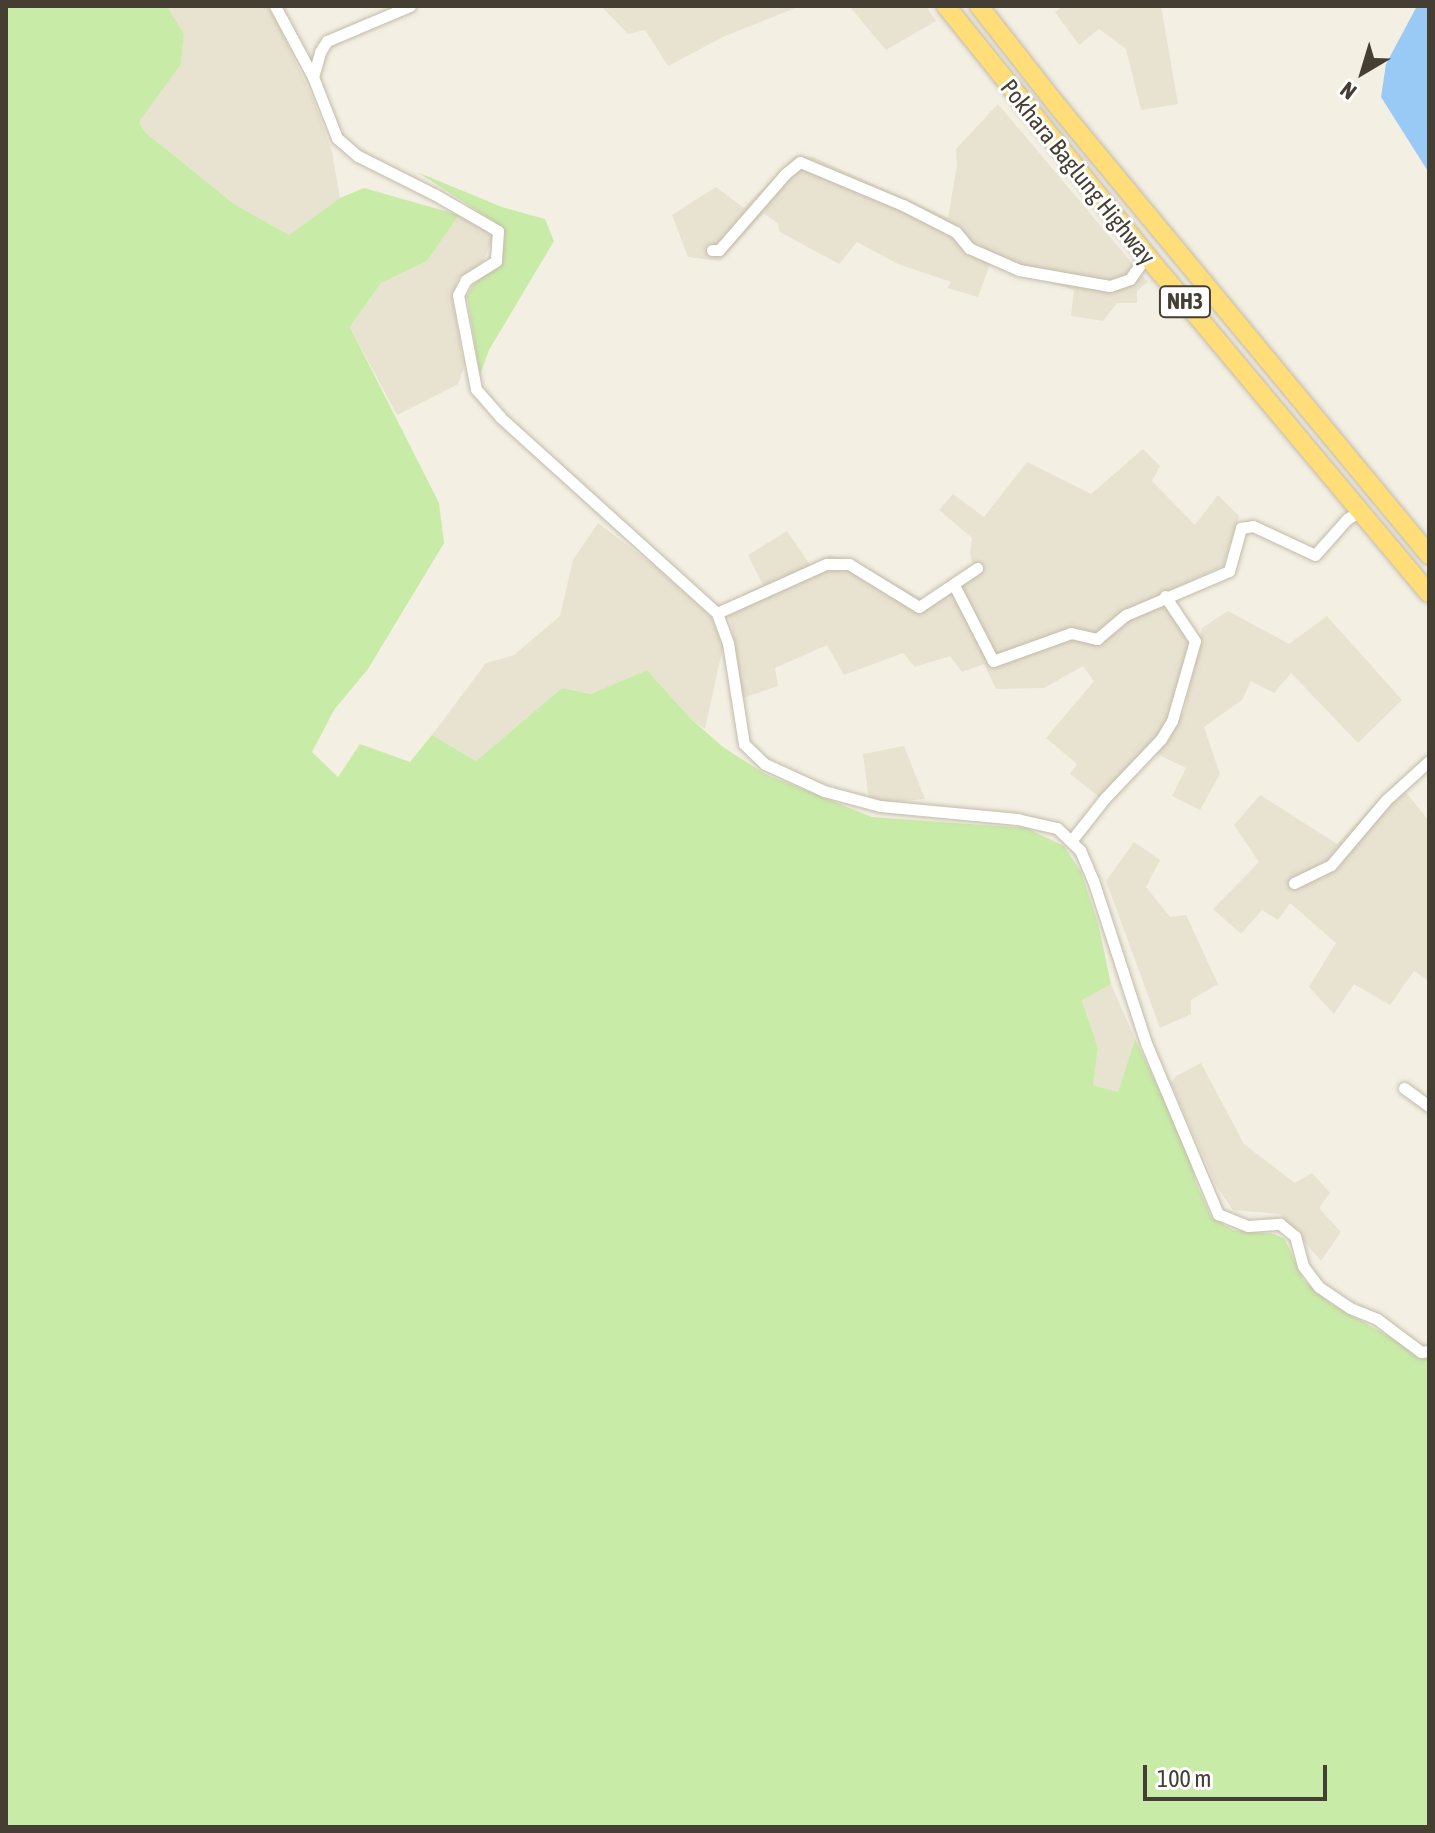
<!DOCTYPE html>
<style>
body{margin:0}
#map{position:relative;width:1435px;height:1833px;overflow:hidden;background:#f3efe3;font-family:"Asap Condensed",sans-serif}
div>[style]{position:absolute}
[style*='--x']{left:calc(var(--x)*1px);top:calc(var(--y)*1px);width:calc(var(--w)*1px);rotate:calc(var(--a)*1deg)}
.residential>*{inset:0;background:#e8e2d1}
.green>*{inset:0;background:#c9eba8}
.water>*{inset:0;background:#99caf6}
.roads{filter:drop-shadow(0 0 2px #c2bba8) drop-shadow(0 0 2px #c2bba8)}
.minor>*{height:11px;margin:-5.5px;padding:0 5.5px;transform-origin:5.5px;border-radius:5.5px;background:#fff}
.trunk>*{height:18px;margin:-9px;padding:0 9px;transform-origin:9px;border-radius:9px;background:#ffdd79}
span{translate:-50% -50%;white-space:nowrap;text-align:center;line-height:1.15;-webkit-text-stroke:6px #fff;paint-order:stroke}
.shield-label span{padding:2px 6px;background:#fff;border:2px solid;border-radius:6px;-webkit-text-stroke-width:0}
.shield-label{font-size:22px;color:#453f33;font-weight:700}
.street-label{font-size:24px;color:#453f33}
.frame{position:absolute;inset:0;border:8px solid #453f33;pointer-events:none}
.north{position:absolute;left:1323px;top:32px;width:80px;height:80px;-webkit-text-stroke:6px #fff;paint-order:stroke;rotate:218deg;font-size:22px;font-weight:700;line-height:32px;text-align:center;color:#453f33}
.north::after{content:'';display:block;margin:auto;width:28px;height:36px;background:#453f33;clip-path:polygon(50% 0,100% 100%,50% 72%,0 100%)}
.scale{position:absolute;left:1143px;top:1765px;width:184px;height:36px;box-sizing:border-box;border:4px solid #453f33;border-top:0;padding-left:10px;font-size:24px;line-height:28px;white-space:nowrap;color:#453f33;-webkit-text-stroke:6px #fff;paint-order:stroke}
</style>
<div id="map">
<div class="residential">
<i style="clip-path:polygon(167px 6px,267px 6px,276px 20px,314px 101px,332px 152px,340px 198px,289px 235px,234px 204px,145px 132px,139px 122px,181px 63px,184px 34px)"></i>
<i style="clip-path:polygon(601px 6px,800px 6px,725px 36px,668px 66px,645px 30px,628px 34px)"></i>
<i style="clip-path:polygon(849px 6px,926px 6px,936px 21px,886px 50px)"></i>
<i style="clip-path:polygon(1063px 6px,1161px 6px,1178px 104px,1141px 110px,1126px 49px,1099px 29px,1079px 45px,1055px 12px)"></i>
<i style="clip-path:polygon(998px 104px,1148px 282px,1137px 291px,1137px 303px,1117px 303px,1103px 321px,1071px 316px,1074px 290px,990px 264px,978px 297px,947px 288px,951px 282px,898px 264px,857px 242px,839px 264px,780px 232px,777px 223px,764px 213px,720px 261px,688px 257px,672px 215px,716px 187px,744px 208px,795px 156px,813px 157px,948px 218px,957px 165px,956px 149px)"></i>
<i style="clip-path:polygon(459px 215px,494px 235px,483px 262px,458px 279px,452px 297px,464px 367px,458px 384px,397px 415px,350px 327px,381px 283px,427px 261px)"></i>
<i style="clip-path:polygon(1143px 449px,1160px 466px,1152px 481px,1195px 525px,1218px 495px,1239px 516px,1223px 566px,1159px 595px,1184px 629px,1189px 649px,1176px 703px,1161px 735px,1102px 799px,1070px 774px,1077px 764px,1046px 738px,1094px 681px,1083px 666px,1044px 688px,996px 689px,984px 664px,962px 672px,950px 656px,915px 667px,903px 653px,844px 675px,827px 645px,775px 668px,778px 686px,743px 698px,731px 622px,724px 605px,763px 585px,748px 555px,787px 531px,810px 565px,830px 555px,857px 562px,922px 599px,974px 569px,970px 553px,972px 538px,939px 510px,953px 494px,984px 517px,1027px 462px,1091px 494px)"></i>
<i style="clip-path:polygon(598px 523px,657px 568px,711px 617px,723px 646px,705px 729px,691px 719px,647px 670px,591px 694px,562px 688px,476px 761px,432px 735px,486px 663px,514px 655px,560px 616px,573px 560px)"></i>
<i style="clip-path:polygon(1228px 611px,1289px 644px,1327px 616px,1402px 700px,1358px 743px,1291px 673px,1274px 693px,1251px 681px,1242px 700px,1204px 727px,1220px 774px,1200px 810px,1172px 796px,1186px 768px,1155px 753px,1184px 712px,1202px 628px)"></i>
<i style="clip-path:polygon(904px 746px,925px 799px,891px 802px,869px 799px,863px 754px)"></i>
<i style="clip-path:polygon(1397px 781px,1429px 821px,1429px 981px,1414px 971px,1390px 1005px,1354px 984px,1334px 1014px,1309px 987px,1336px 943px,1290px 903px,1278px 920px,1262px 910px,1241px 934px,1213px 909px,1259px 862px,1234px 825px,1260px 795px,1337px 844px)"></i>
<i style="clip-path:polygon(1134px 842px,1160px 860px,1146px 887px,1170px 917px,1186px 915px,1218px 984px,1191px 1000px,1191px 1014px,1160px 1028px,1106px 881px)"></i>
<i style="clip-path:polygon(1111px 984px,1135px 1039px,1118px 1092px,1093px 1085px,1098px 1048px,1082px 999px)"></i>
<i style="clip-path:polygon(1201px 1063px,1244px 1144px,1295px 1183px,1312px 1173px,1330px 1193px,1319px 1208px,1341px 1232px,1321px 1261px,1280px 1214px,1233px 1210px,1217px 1187px,1171px 1083px,1176px 1076px)"></i>
</div>
<div class="green">
<i style="clip-path:polygon(6px 6px,167px 6px,184px 34px,181px 64px,139px 122px,145px 132px,234px 204px,289px 235px,340px 198px,364px 188px,459px 215px,427px 261px,381px 283px,350px 327px,439px 503px,444px 543px,368px 669px,334px 710px,312px 752px,338px 777px,360px 744px,410px 762px,432px 735px,476px 761px,562px 688px,591px 694px,647px 670px,691px 719px,723px 747px,765px 774px,872px 817px,1026px 828px,1064px 846px,1081px 872px,1098px 923px,1111px 984px,1082px 1000px,1098px 1048px,1093px 1085px,1118px 1092px,1135px 1039px,1187px 1148px,1196px 1183px,1211px 1217px,1233px 1230px,1274px 1234px,1285px 1239px,1303px 1280px,1331px 1304px,1429px 1359px,1429px 1827px,6px 1827px)"></i>
<i style="clip-path:polygon(417px 172px,502px 207px,545px 219px,554px 241px,489px 350px,480px 375px,467px 296px,477px 279px,495px 268px,502px 257px,503px 234px,495px 222px)"></i>
</div>
<div class="water">
<i style="clip-path:polygon(1417px 6px,1429px 6px,1429px 173px,1381px 97px,1386px 64px)"></i>
</div>
<div class="roads">
<div class="minor">
<i style="--x:275;--y:6;--w:81;--a:61.8"></i>
<i style="--x:313;--y:77;--w:66;--a:68.5"></i>
<i style="--x:337;--y:138;--w:28;--a:41"></i>
<i style="--x:358;--y:156;--w:85;--a:26.6"></i>
<i style="--x:434;--y:194;--w:74;--a:30"></i>
<i style="--x:498;--y:231;--w:30;--a:94"></i>
<i style="--x:496;--y:261;--w:36;--a:148"></i>
<i style="--x:466;--y:280;--w:17;--a:118"></i>
<i style="--x:458;--y:295;--w:96;--a:79.2"></i>
<i style="--x:476;--y:389;--w:37;--a:49"></i>
<i style="--x:500;--y:417;--w:292;--a:42.1"></i>
<i style="--x:717;--y:613;--w:32;--a:70"></i>
<i style="--x:728;--y:643;--w:102;--a:81"></i>
<i style="--x:744;--y:744;--w:29;--a:44"></i>
<i style="--x:765;--y:764;--w:65;--a:24.6"></i>
<i style="--x:824;--y:791;--w:58;--a:15"></i>
<i style="--x:880;--y:806;--w:138;--a:5.4"></i>
<i style="--x:1017;--y:819;--w:41;--a:12.7"></i>
<i style="--x:1057;--y:828;--w:32;--a:44"></i>
<i style="--x:1080;--y:850;--w:33;--a:67"></i>
<i style="--x:1093;--y:880;--w:171;--a:72"></i>
<i style="--x:1146;--y:1043;--w:186;--a:67.2"></i>
<i style="--x:1218;--y:1214;--w:32;--a:22"></i>
<i style="--x:1248;--y:1226;--w:32;--a:-4"></i>
<i style="--x:1280;--y:1224;--w:19;--a:39"></i>
<i style="--x:1295;--y:1236;--w:31;--a:75"></i>
<i style="--x:1303;--y:1266;--w:26;--a:53"></i>
<i style="--x:1319;--y:1287;--w:37;--a:34"></i>
<i style="--x:1350;--y:1308;--w:29;--a:22"></i>
<i style="--x:1377;--y:1319;--w:55;--a:36.9"></i>
<i style="--x:1421;--y:1352;--w:8;--a:-7"></i>
<i style="--x:313;--y:77;--w:26;--a:-74"></i>
<i style="--x:320;--y:52;--w:13;--a:-58"></i>
<i style="--x:327;--y:41;--w:90;--a:-22.9"></i>
<i style="--x:712;--y:250;--w:7;--a:0"></i>
<i style="--x:719;--y:250;--w:101;--a:-49"></i>
<i style="--x:785;--y:174;--w:19;--a:-39"></i>
<i style="--x:800;--y:162;--w:112;--a:22.7"></i>
<i style="--x:903;--y:205;--w:59;--a:27"></i>
<i style="--x:956;--y:232;--w:21;--a:51"></i>
<i style="--x:969;--y:248;--w:55;--a:23.7"></i>
<i style="--x:1019;--y:270;--w:92;--a:10"></i>
<i style="--x:1110;--y:286;--w:21;--a:-19"></i>
<i style="--x:1130;--y:279;--w:29;--a:-55"></i>
<i style="--x:954;--y:585;--w:85;--a:62.8"></i>
<i style="--x:993;--y:661;--w:83;--a:-19.7"></i>
<i style="--x:1071;--y:633;--w:27;--a:13"></i>
<i style="--x:1097;--y:639;--w:38;--a:-40"></i>
<i style="--x:1126;--y:615;--w:112;--a:-23.1"></i>
<i style="--x:1229;--y:571;--w:45;--a:-74.4"></i>
<i style="--x:1241;--y:528;--w:12;--a:-9"></i>
<i style="--x:1253;--y:526;--w:68;--a:25.1"></i>
<i style="--x:1315;--y:555;--w:48;--a:-48.4"></i>
<i style="--x:1347;--y:519;--w:15;--a:-32"></i>
<i style="--x:717;--y:613;--w:120;--a:-24.2"></i>
<i style="--x:826;--y:564;--w:23;--a:0"></i>
<i style="--x:849;--y:564;--w:82;--a:31.6"></i>
<i style="--x:919;--y:607;--w:70;--a:-33.9"></i>
<i style="--x:1071;--y:841;--w:55;--a:-51.7"></i>
<i style="--x:1105;--y:798;--w:81;--a:-46.5"></i>
<i style="--x:1161;--y:739;--w:21;--a:-59"></i>
<i style="--x:1172;--y:721;--w:83;--a:-74"></i>
<i style="--x:1195;--y:641;--w:54;--a:-123.7"></i>
<i style="--x:1294;--y:883;--w:41;--a:-25.9"></i>
<i style="--x:1331;--y:865;--w:85;--a:-49.8"></i>
<i style="--x:1386;--y:800;--w:58;--a:-42.2"></i>
<i style="--x:1404;--y:1088;--w:31;--a:36"></i>
</div>
<div class="trunk">
<i style="--x:946;--y:6;--w:343;--a:51.2"></i>
<i style="--x:1161;--y:273;--w:417;--a:50.1"></i>
<i style="--x:979;--y:6;--w:123;--a:51.9"></i>
<i style="--x:1055;--y:103;--w:587;--a:50.39"></i>
</div>
</div>
<div class="shield-label">
<span style="left:1185px;top:302px">NH3</span>
</div>
<div class="street-label">
<span style="left:1078px;top:172px;rotate:51deg">Pokhara Baglung Highway</span>
</div>
<div class="frame"></div>
<div class="north">N</div>
<div class="scale">100 m</div>
</div>
